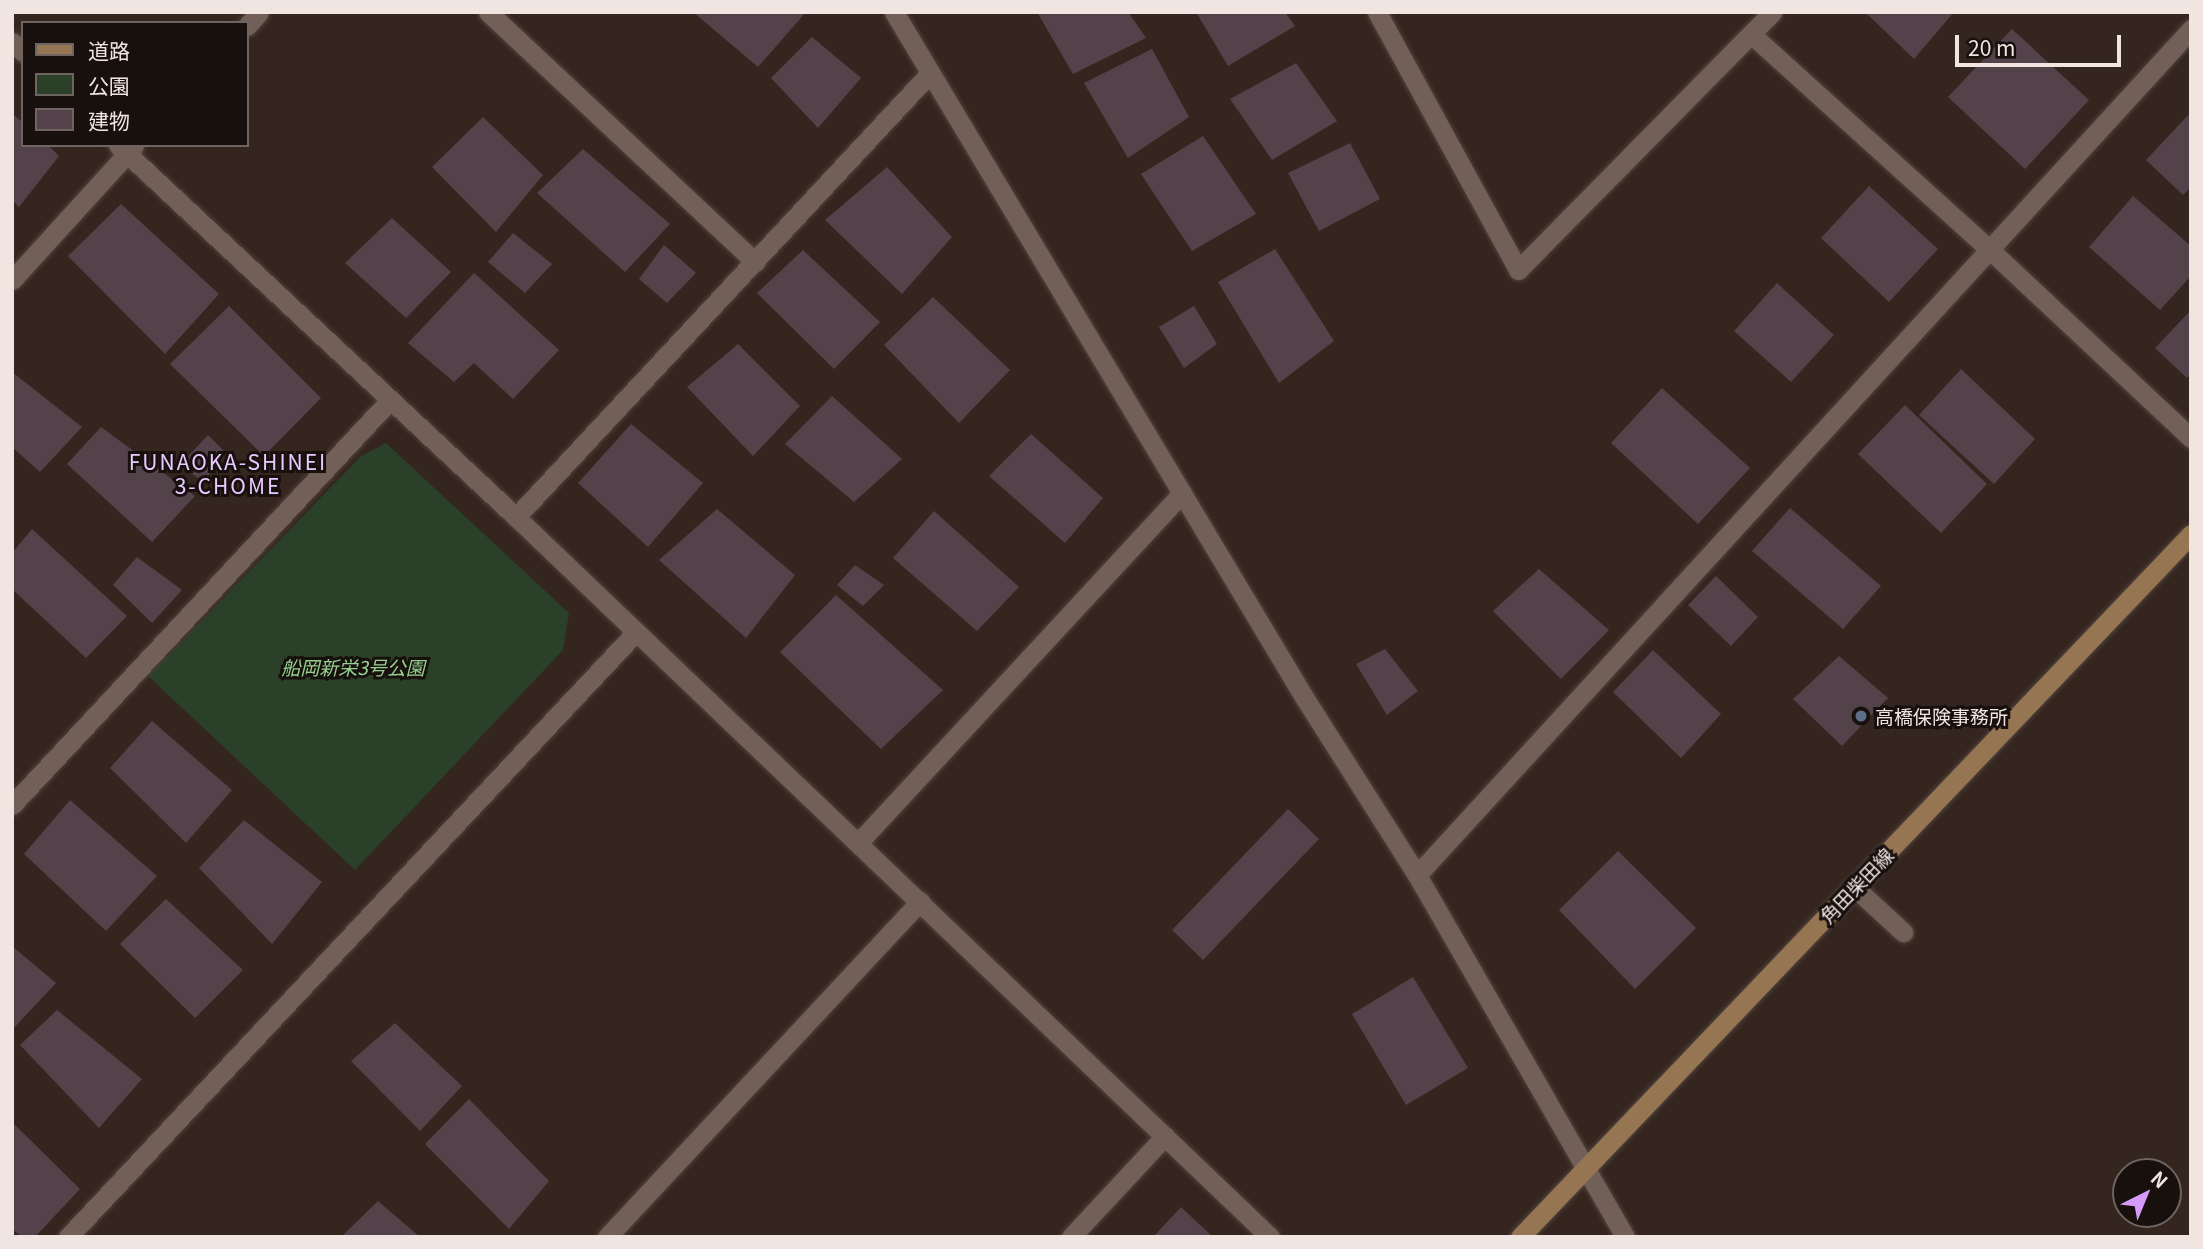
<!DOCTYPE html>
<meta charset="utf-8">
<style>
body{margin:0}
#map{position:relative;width:2203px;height:1249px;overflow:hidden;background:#35251f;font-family:Georgia,"Noto Sans JP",serif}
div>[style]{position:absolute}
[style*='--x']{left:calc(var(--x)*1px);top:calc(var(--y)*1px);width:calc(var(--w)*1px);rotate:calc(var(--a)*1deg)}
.green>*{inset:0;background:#2a4028}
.building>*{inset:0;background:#53424a}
.roads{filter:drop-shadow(0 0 2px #4f423c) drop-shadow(0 0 2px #4f423c)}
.service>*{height:19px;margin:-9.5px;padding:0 9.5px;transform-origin:9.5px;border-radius:9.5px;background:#726058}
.minor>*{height:19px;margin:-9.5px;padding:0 9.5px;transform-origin:9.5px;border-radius:9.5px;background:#726058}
.tertiary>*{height:19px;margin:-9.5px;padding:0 9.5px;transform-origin:9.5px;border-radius:9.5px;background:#726058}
.secondary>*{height:19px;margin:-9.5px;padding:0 9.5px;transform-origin:9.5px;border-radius:9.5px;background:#957552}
.dots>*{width:19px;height:19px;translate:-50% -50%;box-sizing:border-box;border:4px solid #17100d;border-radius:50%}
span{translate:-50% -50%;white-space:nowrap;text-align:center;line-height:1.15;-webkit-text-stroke:6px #17100d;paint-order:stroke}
.park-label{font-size:19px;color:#95d191;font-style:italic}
.poi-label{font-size:19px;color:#f0e5e1}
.left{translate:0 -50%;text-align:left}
.street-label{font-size:19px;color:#f0e5e1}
.neighbourhood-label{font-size:21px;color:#e9c9ff;letter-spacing:2px}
.frame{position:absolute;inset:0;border:14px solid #f0e5e1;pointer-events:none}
.legend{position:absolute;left:21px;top:21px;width:228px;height:126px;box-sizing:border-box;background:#17100d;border:2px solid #6e6562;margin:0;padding:9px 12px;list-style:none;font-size:21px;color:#f0e5e1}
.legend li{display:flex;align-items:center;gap:14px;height:35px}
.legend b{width:35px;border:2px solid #6e6562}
.north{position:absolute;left:2112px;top:1158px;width:70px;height:70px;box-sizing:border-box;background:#17100d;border:2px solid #6e6562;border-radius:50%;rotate:43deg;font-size:19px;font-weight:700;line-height:28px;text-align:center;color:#f0e5e1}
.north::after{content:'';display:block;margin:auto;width:24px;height:32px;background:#d59bfb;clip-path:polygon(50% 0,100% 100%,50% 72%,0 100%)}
.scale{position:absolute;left:1955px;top:35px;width:166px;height:32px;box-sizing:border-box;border:4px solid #f0e5e1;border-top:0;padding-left:9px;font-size:21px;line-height:24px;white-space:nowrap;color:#f0e5e1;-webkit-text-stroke:5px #17100d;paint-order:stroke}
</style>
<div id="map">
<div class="green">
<i style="clip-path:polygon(386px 443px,569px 613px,563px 650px,355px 870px,148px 676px,361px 456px)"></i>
</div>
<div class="building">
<i style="clip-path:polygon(693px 12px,806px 12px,758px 67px)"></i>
<i style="clip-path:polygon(1037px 12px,1128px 12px,1146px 38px,1073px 74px)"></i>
<i style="clip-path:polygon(1196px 12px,1285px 12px,1295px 26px,1228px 66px)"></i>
<i style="clip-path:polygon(1865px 12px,1954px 12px,1914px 59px)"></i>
<i style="clip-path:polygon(2012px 29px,2089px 100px,2025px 169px,1948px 97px)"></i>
<i style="clip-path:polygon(812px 37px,861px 78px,818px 128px,771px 78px)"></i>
<i style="clip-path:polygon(1152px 49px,1189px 117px,1128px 158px,1084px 83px)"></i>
<i style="clip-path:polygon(1296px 63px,1337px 121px,1272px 160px,1230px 99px)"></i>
<i style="clip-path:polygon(2191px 112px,2191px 187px,2183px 195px,2146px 160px)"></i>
<i style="clip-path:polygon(12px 113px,23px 123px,23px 145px,48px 145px,59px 156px,19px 207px,12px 200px)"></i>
<i style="clip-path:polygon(483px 117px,543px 175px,496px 232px,432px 167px)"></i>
<i style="clip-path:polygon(1203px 136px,1256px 214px,1192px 251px,1141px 174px)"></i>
<i style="clip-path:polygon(1350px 143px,1380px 199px,1319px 231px,1288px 173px)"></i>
<i style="clip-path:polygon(583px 149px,670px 224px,625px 272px,537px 193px)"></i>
<i style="clip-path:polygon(887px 167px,952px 237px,902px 294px,825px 220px)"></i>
<i style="clip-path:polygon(1869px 186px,1938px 249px,1889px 302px,1821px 238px)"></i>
<i style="clip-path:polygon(2133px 196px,2191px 246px,2191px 276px,2160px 310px,2089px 247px)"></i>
<i style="clip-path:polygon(121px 204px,219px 294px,165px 354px,68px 256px)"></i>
<i style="clip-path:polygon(392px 218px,451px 272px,406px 318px,345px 263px)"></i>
<i style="clip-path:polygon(513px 233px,552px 264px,525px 293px,488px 262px)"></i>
<i style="clip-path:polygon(664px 245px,696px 273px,667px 303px,639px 279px)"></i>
<i style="clip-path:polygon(1275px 249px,1334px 341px,1279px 383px,1218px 282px)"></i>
<i style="clip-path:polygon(803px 250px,880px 322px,834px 369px,757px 293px)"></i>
<i style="clip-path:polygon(474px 273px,559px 350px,513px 399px,474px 363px,454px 382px,408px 343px)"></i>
<i style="clip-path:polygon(1777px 283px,1834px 335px,1791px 382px,1734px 331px)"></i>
<i style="clip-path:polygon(933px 297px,1010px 370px,959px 423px,884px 345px)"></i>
<i style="clip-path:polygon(229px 306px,321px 398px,264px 456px,170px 364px)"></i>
<i style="clip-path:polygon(1194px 306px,1217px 344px,1184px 368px,1159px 327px)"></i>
<i style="clip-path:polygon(2191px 310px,2191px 374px,2187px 378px,2155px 348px)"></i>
<i style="clip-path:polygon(738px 344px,800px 406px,753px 456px,687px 387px)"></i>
<i style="clip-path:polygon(1961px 369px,2035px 439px,1994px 484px,1919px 415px)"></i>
<i style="clip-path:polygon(12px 372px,82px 427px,40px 472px,12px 447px)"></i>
<i style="clip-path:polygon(1662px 388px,1750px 468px,1698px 524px,1611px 443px)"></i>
<i style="clip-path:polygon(832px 396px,902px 459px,854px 502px,785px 444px)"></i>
<i style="clip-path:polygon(1905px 405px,1987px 484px,1941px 533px,1858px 454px)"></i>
<i style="clip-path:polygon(631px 424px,703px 483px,648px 547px,578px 483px)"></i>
<i style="clip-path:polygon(101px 427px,195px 496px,152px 542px,67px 464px)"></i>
<i style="clip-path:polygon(1031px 434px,1103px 498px,1065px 543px,989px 476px)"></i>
<i style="clip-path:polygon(208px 435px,226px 453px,203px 482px,180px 465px)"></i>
<i style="clip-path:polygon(1790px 508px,1881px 586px,1843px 629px,1752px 551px)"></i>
<i style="clip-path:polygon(717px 509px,795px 575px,746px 638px,659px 560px)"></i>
<i style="clip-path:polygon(934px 511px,1019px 587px,977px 631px,893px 558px)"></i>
<i style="clip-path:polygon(32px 529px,127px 616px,86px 658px,12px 589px,12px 553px)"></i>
<i style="clip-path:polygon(137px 557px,182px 590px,152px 623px,113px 585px)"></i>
<i style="clip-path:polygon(855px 565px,884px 585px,863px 606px,837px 585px)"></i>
<i style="clip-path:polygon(1539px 569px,1609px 630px,1561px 679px,1493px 611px)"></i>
<i style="clip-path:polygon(1716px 576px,1758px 617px,1731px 646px,1688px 605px)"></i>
<i style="clip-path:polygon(836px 595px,943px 690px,881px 749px,780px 652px)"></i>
<i style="clip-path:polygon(1385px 649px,1418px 691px,1387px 715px,1356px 664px)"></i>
<i style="clip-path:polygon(1653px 650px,1721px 714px,1681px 758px,1613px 692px)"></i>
<i style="clip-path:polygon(1839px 656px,1888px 698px,1842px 746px,1793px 699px)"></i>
<i style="clip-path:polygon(152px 721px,232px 790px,186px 843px,110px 768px)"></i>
<i style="clip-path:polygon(70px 800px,157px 876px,106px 931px,24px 854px)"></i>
<i style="clip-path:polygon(1288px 809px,1319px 839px,1203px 960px,1172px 930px)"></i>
<i style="clip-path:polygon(244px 820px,322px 882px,272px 944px,199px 868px)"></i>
<i style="clip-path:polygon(1618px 851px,1696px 928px,1635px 989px,1559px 910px)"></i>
<i style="clip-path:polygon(166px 899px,243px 970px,195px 1018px,120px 944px)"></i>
<i style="clip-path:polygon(12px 946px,56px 983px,12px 1030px)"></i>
<i style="clip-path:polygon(1413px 977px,1468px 1068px,1406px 1105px,1352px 1014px)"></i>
<i style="clip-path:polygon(57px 1010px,142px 1079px,99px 1128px,20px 1045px)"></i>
<i style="clip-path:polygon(395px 1023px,462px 1086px,420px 1131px,351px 1061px)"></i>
<i style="clip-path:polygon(469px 1099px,549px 1181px,509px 1229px,425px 1144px)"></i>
<i style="clip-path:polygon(12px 1122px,80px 1189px,35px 1237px,22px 1237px,12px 1229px)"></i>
<i style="clip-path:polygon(378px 1201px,420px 1237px,341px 1237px)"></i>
<i style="clip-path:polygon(1181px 1207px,1213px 1237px,1153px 1237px)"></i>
</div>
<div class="roads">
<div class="service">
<i style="--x:1854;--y:887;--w:67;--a:42.6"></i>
</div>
<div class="minor">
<i style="--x:488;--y:12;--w:366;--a:43.1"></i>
<i style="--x:1377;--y:12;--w:294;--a:61.3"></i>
<i style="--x:1518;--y:270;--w:362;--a:-45.4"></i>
<i style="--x:247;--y:26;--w:18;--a:-49"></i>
<i style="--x:1751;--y:34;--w:319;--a:42.1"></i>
<i style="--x:1988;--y:248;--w:278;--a:43.1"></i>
<i style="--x:12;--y:42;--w:15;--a:42"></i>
<i style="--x:118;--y:145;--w:545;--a:43.07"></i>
<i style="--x:516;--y:517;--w:1043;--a:43.68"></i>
<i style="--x:12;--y:280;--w:181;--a:-47.7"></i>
<i style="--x:516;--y:517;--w:607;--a:-47"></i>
<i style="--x:12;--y:805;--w:554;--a:-46.97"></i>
<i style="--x:858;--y:843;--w:477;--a:-47.2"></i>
<i style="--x:1417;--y:875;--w:1147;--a:-47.54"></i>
<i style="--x:68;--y:1237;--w:830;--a:-46.81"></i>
<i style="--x:607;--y:1237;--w:459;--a:-47"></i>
<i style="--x:1071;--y:1237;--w:138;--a:-47.1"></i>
</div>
<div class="tertiary">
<i style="--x:894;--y:12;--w:798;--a:59.1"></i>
<i style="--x:1304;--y:697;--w:211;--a:57.6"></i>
<i style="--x:1417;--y:875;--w:418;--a:60.1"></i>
</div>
<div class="secondary">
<i style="--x:1520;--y:1237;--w:972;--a:-46.33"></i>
</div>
</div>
<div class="dots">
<i style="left:1861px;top:716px;background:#5c6f8a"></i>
</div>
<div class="park-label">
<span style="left:353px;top:667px">船岡新栄3号公園</span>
</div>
<div class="poi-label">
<span class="left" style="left:1875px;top:716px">高橋保険事務所</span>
</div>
<div class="street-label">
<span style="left:1856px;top:885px;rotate:-46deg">角田柴田線</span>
</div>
<div class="neighbourhood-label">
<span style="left:228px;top:473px">FUNAOKA-SHINEI<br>3-CHOME</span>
</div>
<div class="frame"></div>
<ul class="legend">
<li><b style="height:9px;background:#957552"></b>道路</li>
<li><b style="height:19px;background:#2a4028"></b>公園</li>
<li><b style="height:19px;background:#53424a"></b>建物</li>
</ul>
<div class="north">N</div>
<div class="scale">20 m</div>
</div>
